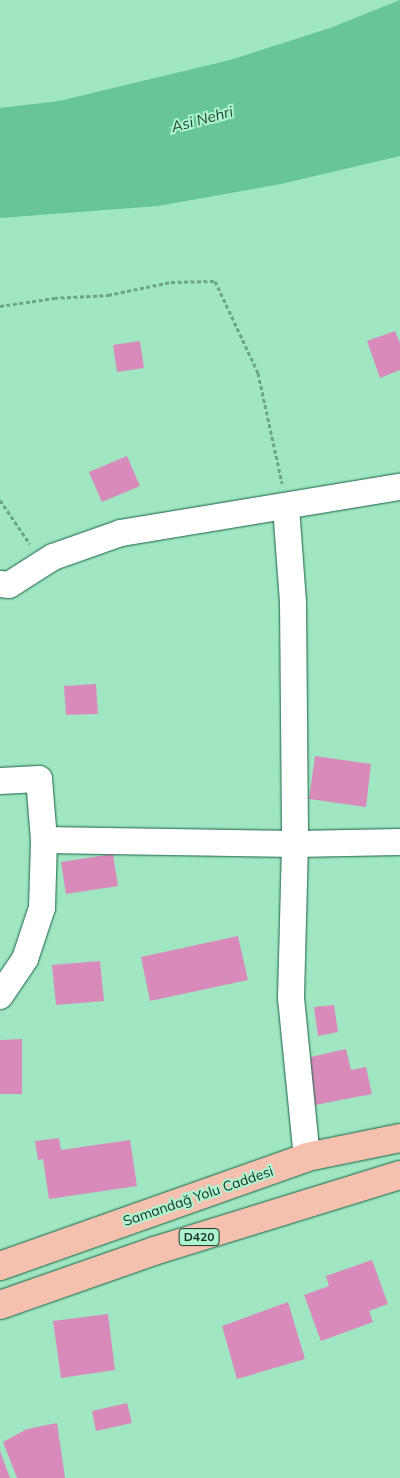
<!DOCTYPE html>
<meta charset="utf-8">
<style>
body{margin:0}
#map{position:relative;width:400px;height:1478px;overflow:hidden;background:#a1e6c3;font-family:Mulish,sans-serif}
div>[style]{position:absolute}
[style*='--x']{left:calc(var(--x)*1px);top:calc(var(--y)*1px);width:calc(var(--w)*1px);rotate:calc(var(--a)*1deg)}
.water>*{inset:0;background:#67c599}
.building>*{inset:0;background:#d88bbb}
.path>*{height:3px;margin-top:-1.5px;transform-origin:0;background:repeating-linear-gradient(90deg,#6da388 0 4px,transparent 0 6.5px)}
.roads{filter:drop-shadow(0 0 1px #1a6245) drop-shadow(0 0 1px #1a6245)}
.minor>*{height:26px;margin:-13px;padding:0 13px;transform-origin:13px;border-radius:13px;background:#fff}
.highway>*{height:28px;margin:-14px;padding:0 14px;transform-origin:14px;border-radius:14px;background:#f5c1ae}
span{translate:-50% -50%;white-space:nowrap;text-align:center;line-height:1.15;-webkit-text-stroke:4px #aef3d0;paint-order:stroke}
.shield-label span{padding:1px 4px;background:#aef3d0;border:1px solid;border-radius:4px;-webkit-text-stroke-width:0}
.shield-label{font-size:12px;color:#163225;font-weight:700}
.street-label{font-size:14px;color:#163225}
.water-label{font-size:15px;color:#1f4734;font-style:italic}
</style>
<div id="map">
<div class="water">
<i style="clip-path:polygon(400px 0,400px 156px,281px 184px,158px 206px,0 218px,0 108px,59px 101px,230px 60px,330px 28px)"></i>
</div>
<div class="building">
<i style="clip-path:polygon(395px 331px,400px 343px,400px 370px,380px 378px,367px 341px)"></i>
<i style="clip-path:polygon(140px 341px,144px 368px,117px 372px,113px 345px)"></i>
<i style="clip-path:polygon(127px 456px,140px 486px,102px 502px,89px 472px)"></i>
<i style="clip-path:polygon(96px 684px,98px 714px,66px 715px,64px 686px)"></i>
<i style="clip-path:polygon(315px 756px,371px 764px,366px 807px,309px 799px)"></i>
<i style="clip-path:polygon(113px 854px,118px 886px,66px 894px,61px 862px)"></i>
<i style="clip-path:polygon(238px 936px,248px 980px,150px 1001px,141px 957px)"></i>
<i style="clip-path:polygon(100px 961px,104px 1001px,56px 1005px,52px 965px)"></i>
<i style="clip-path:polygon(334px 1005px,338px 1032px,318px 1036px,314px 1007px)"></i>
<i style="clip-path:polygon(22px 1039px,22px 1094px,0 1094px,0 1040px)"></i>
<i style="clip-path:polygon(346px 1049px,351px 1070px,366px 1067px,372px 1094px,315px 1105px,306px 1058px)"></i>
<i style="clip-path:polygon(59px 1138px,61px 1150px,130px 1140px,137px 1186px,49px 1199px,43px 1159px,38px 1160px,35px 1141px)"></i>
<i style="clip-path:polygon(372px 1260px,388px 1304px,369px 1311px,373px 1322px,321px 1341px,304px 1295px,329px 1286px,326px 1276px)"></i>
<i style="clip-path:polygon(288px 1302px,305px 1359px,237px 1379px,222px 1326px)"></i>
<i style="clip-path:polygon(108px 1314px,115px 1370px,61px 1378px,53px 1321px)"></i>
<i style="clip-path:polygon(127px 1403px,132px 1423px,96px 1431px,92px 1411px)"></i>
<i style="clip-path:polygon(57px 1423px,65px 1478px,17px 1478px,3px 1442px,27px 1429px)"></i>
<i style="clip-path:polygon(0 1451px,10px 1478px,0 1478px)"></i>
</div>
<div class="path">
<i style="--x:0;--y:306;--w:55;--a:-8.4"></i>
<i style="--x:54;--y:298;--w:54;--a:-3.2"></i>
<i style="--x:108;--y:295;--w:64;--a:-11.7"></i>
<i style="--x:171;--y:282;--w:44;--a:-1.3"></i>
<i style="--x:215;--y:281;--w:102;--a:64.9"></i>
<i style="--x:258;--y:373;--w:113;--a:77.7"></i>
<i style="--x:0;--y:500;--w:53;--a:55.7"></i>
</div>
<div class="roads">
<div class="minor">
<i style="--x:286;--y:507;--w:96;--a:85.8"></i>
<i style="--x:293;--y:603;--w:241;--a:89.5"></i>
<i style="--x:295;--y:844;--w:154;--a:91.5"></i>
<i style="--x:291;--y:998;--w:160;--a:84.3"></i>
<i style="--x:0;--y:584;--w:9;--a:6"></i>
<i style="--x:9;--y:585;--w:52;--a:-32.5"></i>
<i style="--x:53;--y:557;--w:72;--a:-19.4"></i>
<i style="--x:121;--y:533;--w:283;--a:-9.4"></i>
<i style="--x:0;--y:781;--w:39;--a:-3"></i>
<i style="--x:39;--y:779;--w:61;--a:85.3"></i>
<i style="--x:0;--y:996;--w:45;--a:-56"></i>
<i style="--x:25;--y:959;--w:54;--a:-71.6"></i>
<i style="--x:42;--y:908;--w:68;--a:-88.3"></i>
<i style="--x:44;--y:840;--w:251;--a:0.9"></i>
<i style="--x:295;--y:844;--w:105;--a:-1.1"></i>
</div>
<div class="highway">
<i style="--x:0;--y:1266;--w:326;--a:-19.5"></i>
<i style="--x:307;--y:1157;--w:95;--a:-11.5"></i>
<i style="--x:0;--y:1305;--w:163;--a:-19.3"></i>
<i style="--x:154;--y:1251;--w:257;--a:-17.2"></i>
</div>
</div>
<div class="shield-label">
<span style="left:199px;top:1237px">D420</span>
</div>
<div class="street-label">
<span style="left:198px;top:1196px;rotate:-19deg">Samandağ Yolu Caddesi</span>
</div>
<div class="water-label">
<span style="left:202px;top:119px;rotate:-15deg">Asi Nehri</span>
</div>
</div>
